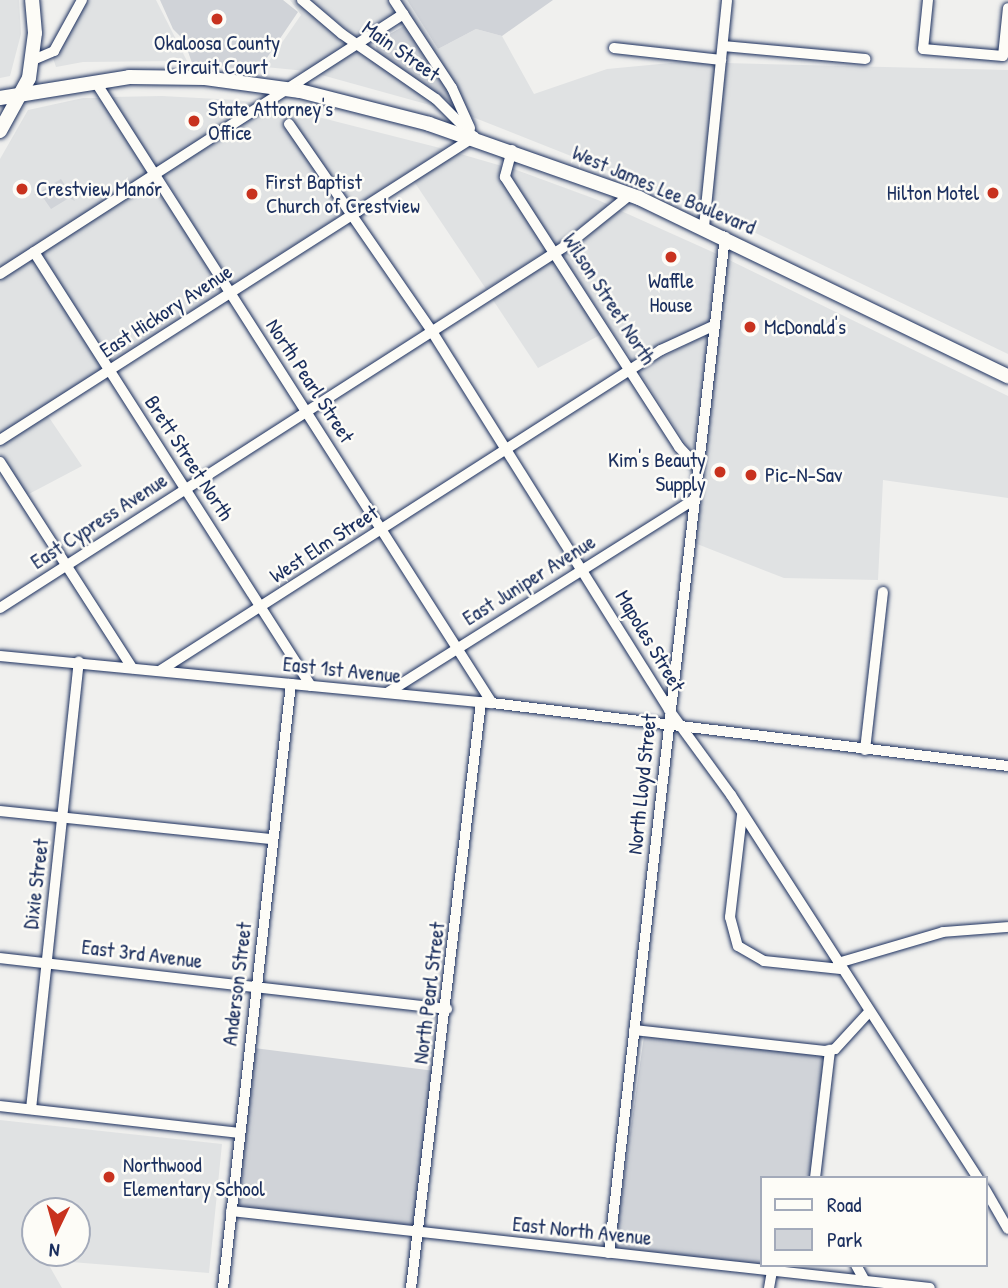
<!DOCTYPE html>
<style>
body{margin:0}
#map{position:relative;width:1008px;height:1288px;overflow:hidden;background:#f0f0ee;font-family:"Patrick Hand",sans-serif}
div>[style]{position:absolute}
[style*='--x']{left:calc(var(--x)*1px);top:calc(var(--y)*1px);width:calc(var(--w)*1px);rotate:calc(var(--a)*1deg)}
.built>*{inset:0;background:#e0e2e3}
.green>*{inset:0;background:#d0d3d8}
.roads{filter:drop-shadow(0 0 2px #1b2f5e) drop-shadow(0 0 2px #1b2f5e)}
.minor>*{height:10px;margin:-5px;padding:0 5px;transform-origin:5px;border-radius:5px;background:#fdfcf7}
.major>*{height:14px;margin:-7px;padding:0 7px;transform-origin:7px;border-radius:7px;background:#fdfcf7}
.dots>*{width:19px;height:19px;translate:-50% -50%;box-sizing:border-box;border:4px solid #fdfcf7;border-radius:50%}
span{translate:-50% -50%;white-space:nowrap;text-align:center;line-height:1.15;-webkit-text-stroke:5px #fdfcf7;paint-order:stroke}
.poi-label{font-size:21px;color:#1b2f5e}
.left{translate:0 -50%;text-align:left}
.right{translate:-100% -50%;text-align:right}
.street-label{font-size:21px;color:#1b2f5e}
.legend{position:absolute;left:760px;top:1176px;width:228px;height:91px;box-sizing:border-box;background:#fdfcf7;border:2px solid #a3aaba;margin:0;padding:9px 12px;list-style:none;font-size:21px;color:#1b2f5e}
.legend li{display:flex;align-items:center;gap:14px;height:35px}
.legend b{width:35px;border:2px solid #a3aaba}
.north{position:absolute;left:21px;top:1197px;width:70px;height:70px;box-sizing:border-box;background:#fdfcf7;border:2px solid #a3aaba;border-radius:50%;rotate:185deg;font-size:19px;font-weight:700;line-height:28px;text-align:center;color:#1b2f5e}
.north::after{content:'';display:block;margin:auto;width:24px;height:32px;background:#c8321e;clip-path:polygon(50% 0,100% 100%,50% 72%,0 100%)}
</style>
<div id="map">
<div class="built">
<i style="clip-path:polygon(0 0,19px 0,21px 34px,10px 76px,0 78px)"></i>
<i style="clip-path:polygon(87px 0,156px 0,187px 61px,83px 62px,56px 67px,53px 58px)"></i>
<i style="clip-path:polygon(290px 0,295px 0,348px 44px,306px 71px,265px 67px,301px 15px)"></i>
<i style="clip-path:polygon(310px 0,389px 0,397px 13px,357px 38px)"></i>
<i style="clip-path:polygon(400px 0,407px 0,438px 49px,476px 29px,502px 36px,534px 94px,607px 69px,681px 62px,717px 64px,702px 208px,470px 116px)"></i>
<i style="clip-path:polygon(357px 50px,433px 103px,437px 107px,318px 74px)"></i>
<i style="clip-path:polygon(725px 63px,1008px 70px,1008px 354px,710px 211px)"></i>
<i style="clip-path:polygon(162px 96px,236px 100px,257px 103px,157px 168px,111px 97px)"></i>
<i style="clip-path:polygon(83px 98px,100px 98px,149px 173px,0 268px,0 159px,28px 110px)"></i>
<i style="clip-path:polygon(271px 105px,444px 149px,354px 207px,289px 117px,283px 124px,346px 212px,231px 285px,163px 175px)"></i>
<i style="clip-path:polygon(457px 153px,502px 166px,501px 176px,548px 250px,486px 289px,413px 180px)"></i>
<i style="clip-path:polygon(511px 168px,598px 200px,609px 205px,556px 246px,510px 175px)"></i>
<i style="clip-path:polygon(155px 180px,223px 290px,111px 365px,40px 254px)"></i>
<i style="clip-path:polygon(619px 210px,717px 254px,709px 323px,633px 362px,561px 254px)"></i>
<i style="clip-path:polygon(554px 258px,602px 334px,538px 368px,491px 297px)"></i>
<i style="clip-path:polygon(725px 258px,1008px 396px,1008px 498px,883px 480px,878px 580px,784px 578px,692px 542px)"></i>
<i style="clip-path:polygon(32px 259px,103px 369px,0 434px,0 279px)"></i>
<i style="clip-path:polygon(708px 334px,693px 455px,638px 370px)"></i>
<i style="clip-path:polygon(98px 383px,48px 416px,82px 466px,27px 495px,0 454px,0 445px)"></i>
<i style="clip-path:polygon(evenodd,0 1120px,222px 1144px,209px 1273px,46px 1260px,62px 1288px,0 1288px,0 1120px,35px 1211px,77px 1211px,77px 1253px,35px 1253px,35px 1211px)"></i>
</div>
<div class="green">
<i style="clip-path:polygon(160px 0,283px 0,298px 12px,258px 71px,192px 63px,184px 40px,173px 29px)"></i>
<i style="clip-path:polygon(407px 0,553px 0,502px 36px,476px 29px,438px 49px)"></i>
<i style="clip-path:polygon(407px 24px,441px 72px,455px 106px,377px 52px,376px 46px,383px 38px)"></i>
<i style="clip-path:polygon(61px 179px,75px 201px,69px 198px,51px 209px,42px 196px,34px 195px)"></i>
<i style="clip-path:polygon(644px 1036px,825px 1056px,811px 1178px,761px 1178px,761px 1265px,614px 1248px)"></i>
<i style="clip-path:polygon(254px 1048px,435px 1071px,416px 1227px,236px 1207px)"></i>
</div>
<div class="roads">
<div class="minor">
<i style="--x:302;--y:0;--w:52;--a:40.4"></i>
<i style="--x:342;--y:34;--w:114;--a:34.7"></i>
<i style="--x:436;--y:99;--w:54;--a:45"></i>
<i style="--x:394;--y:0;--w:105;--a:56.6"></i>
<i style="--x:452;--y:88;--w:44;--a:65.8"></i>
<i style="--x:928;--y:0;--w:49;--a:95.8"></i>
<i style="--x:923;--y:49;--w:80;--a:5"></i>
<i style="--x:1003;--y:56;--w:48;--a:-84.1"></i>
<i style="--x:723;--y:46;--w:143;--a:5.2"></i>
<i style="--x:614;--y:48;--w:108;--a:6.4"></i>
<i style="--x:33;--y:60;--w:23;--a:-23"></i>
<i style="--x:54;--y:51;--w:58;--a:-61.2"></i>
<i style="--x:95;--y:81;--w:738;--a:57.45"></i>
<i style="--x:289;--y:124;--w:250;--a:55.4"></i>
<i style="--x:431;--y:330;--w:448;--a:57.9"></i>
<i style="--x:669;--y:710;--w:105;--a:53.9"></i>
<i style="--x:731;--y:795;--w:456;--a:57.2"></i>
<i style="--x:512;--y:150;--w:28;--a:105"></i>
<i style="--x:505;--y:177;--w:321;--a:57.2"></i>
<i style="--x:679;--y:447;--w:25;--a:47"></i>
<i style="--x:704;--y:227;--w:228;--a:-84.2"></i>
<i style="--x:34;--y:252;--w:515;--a:57.45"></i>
<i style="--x:0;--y:274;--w:480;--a:-32.8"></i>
<i style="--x:0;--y:440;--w:563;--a:-32.59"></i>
<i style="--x:0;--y:462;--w:245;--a:57.3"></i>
<i style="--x:0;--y:608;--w:677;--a:-32.63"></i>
<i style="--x:570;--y:243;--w:78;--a:-38.8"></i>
<i style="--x:0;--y:656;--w:494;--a:5.5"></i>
<i style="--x:492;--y:703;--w:520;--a:6.96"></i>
<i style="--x:161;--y:670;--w:594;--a:-32.62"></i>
<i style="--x:661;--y:350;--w:57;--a:-24.8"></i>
<i style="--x:387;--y:693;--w:362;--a:-32.2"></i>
<i style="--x:865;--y:750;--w:159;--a:-83.5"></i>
<i style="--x:0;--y:811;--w:274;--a:5.9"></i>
<i style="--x:742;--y:815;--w:103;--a:96.7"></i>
<i style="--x:730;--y:917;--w:30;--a:75"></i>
<i style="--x:738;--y:946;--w:30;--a:30"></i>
<i style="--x:764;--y:961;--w:77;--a:5.9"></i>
<i style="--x:0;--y:958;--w:450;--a:6.5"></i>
<i style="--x:838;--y:963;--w:109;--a:-16.4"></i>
<i style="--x:943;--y:932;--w:65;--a:-4.4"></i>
<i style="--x:634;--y:1030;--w:192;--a:6.3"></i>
<i style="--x:825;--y:1051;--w:10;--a:-11"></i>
<i style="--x:835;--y:1049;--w:50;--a:-47.4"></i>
<i style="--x:0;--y:1106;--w:241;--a:6.4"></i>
<i style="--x:31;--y:1109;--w:450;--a:-83.9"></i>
<i style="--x:815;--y:1178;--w:129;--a:-83.3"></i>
<i style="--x:985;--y:1189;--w:46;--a:60.1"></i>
<i style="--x:231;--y:1211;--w:703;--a:6.29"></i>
<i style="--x:609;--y:1253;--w:1023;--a:-83.49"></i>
<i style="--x:856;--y:1265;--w:18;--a:61"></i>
<i style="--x:223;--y:1288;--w:608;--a:-83.58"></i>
<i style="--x:411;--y:1288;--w:590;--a:-83.19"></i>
<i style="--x:769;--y:1288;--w:17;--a:-80"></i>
</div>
<div class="major">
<i style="--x:0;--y:98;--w:131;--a:-9.2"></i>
<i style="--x:129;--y:77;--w:76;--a:0.8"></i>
<i style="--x:205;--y:78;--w:96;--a:7.8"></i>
<i style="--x:300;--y:91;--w:133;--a:14.3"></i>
<i style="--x:429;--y:124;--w:223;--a:19.4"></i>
<i style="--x:639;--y:198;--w:410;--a:25.8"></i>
<i style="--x:0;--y:131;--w:60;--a:-61.3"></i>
<i style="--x:29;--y:78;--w:45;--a:-82.4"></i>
<i style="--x:35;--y:33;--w:33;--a:-95"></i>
</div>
</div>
<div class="dots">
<i style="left:217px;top:19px;background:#c8321e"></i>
<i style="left:194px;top:121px;background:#c8321e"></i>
<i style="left:22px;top:189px;background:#c8321e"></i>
<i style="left:993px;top:193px;background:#c8321e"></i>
<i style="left:252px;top:194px;background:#c8321e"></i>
<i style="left:671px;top:257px;background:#c8321e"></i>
<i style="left:750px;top:327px;background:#c8321e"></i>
<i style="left:720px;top:472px;background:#c8321e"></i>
<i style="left:751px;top:475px;background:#c8321e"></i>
<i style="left:109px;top:1177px;background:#c8321e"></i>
</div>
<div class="poi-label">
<span style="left:217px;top:55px">Okaloosa County<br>Circuit Court</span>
<span class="left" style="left:208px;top:121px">State Attorney's<br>Office</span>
<span class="left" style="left:266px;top:194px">First Baptist<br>Church of Crestview</span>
<span class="left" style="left:36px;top:189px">Crestview Manor</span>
<span class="right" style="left:979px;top:193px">Hilton Motel</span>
<span style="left:671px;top:293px">Waffle<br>House</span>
<span class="left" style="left:764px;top:327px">McDonald's</span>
<span class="right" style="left:706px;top:472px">Kim's Beauty<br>Supply</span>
<span class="left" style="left:765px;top:475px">Pic-N-Sav</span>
<span class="left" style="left:123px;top:1177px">Northwood<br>Elementary School</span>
</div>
<div class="street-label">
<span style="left:401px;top:51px;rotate:35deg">Main Street</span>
<span style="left:664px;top:190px;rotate:23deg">West James Lee Boulevard</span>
<span style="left:609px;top:299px;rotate:57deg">Wilson Street North</span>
<span style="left:166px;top:311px;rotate:-33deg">East Hickory Avenue</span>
<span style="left:310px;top:381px;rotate:57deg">North Pearl Street</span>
<span style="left:189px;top:458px;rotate:57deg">Brett Street North</span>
<span style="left:99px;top:521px;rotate:-33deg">East Cypress Avenue</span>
<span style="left:324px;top:544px;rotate:-33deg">West Elm Street</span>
<span style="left:529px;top:580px;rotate:-32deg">East Juniper Avenue</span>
<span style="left:650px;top:641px;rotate:59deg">Mapoles Street</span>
<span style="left:342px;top:670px;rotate:6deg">East 1st Avenue</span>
<span style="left:642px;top:784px;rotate:-84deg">North Lloyd Street</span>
<span style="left:36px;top:884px;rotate:-83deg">Dixie Street</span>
<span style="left:142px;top:954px;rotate:7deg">East 3rd Avenue</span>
<span style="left:237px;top:984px;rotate:-83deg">Anderson Street</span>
<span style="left:429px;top:993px;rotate:-83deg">North Pearl Street</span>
<span style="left:582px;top:1231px;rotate:6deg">East North Avenue</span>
</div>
<ul class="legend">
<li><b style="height:9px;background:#fdfcf7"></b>Road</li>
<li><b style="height:19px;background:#d0d3d8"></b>Park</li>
</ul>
<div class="north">N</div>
</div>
